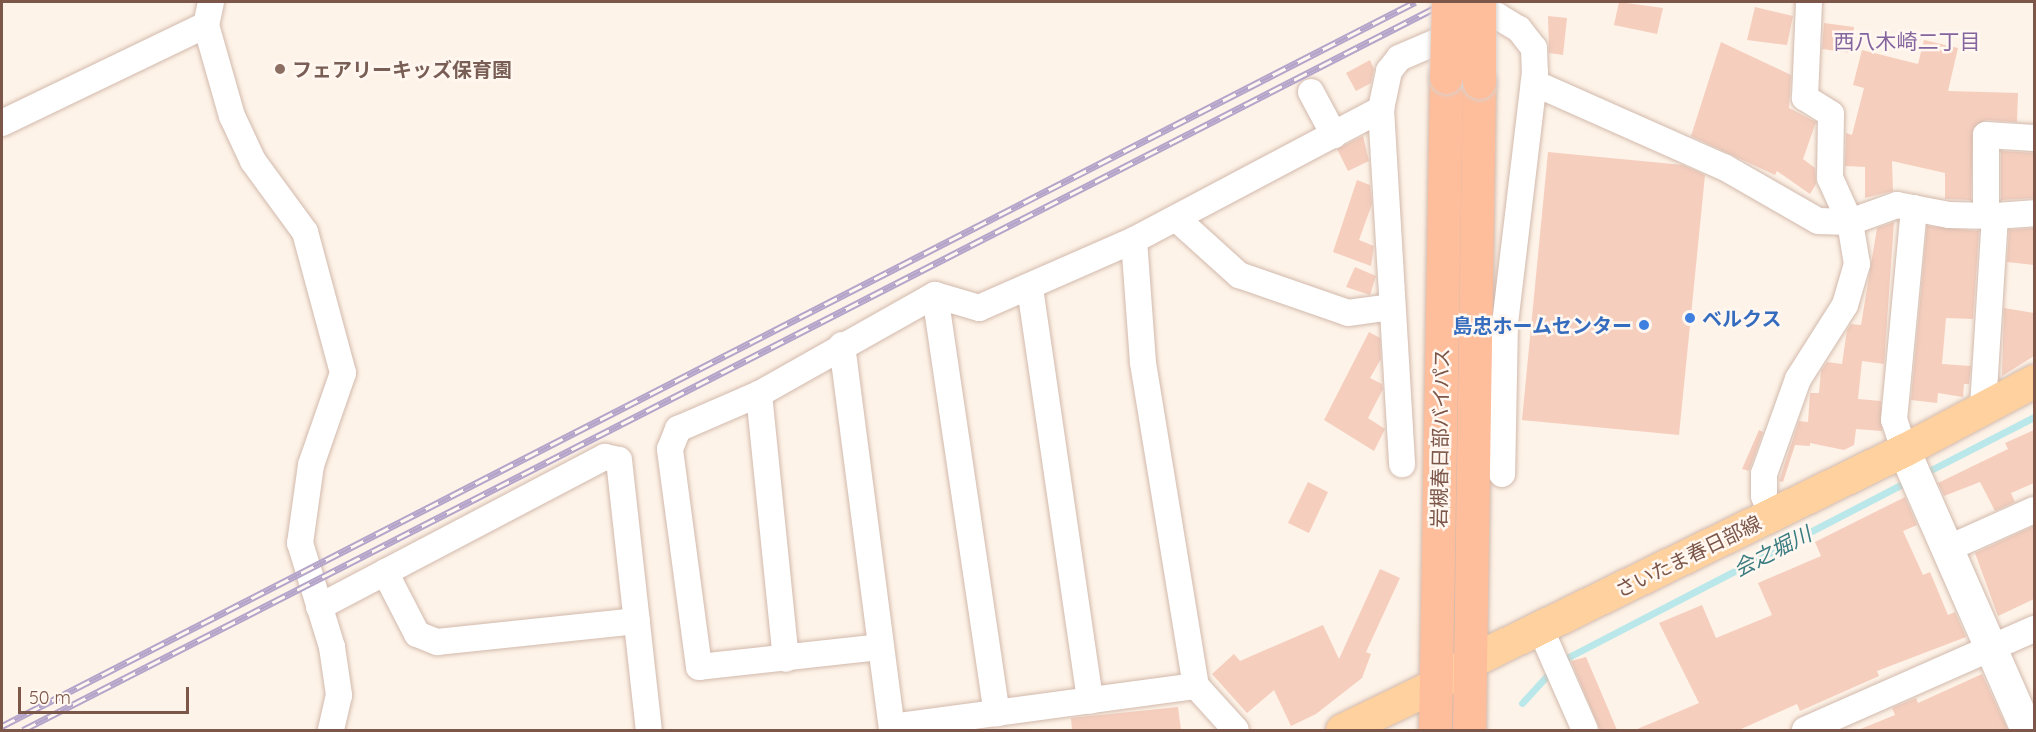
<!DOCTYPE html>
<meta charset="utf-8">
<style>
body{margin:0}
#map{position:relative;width:2036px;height:732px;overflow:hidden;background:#fef3e8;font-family:Quicksand,"Noto Sans JP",sans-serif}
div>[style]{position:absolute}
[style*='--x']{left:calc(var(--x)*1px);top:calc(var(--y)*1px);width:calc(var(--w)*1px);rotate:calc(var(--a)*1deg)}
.stream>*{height:7px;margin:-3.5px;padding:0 3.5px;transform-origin:3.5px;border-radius:3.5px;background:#bae8ea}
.building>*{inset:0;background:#f5cebe}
.roads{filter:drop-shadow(0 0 2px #d2b9ac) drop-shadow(0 0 2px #d2b9ac)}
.minor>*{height:26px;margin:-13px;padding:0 13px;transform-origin:13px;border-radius:13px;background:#fff}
.tertiary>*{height:32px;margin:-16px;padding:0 16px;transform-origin:16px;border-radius:16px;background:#fff}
.primary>*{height:33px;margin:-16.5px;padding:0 16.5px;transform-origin:16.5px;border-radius:16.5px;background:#ffd19e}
.trunk>*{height:33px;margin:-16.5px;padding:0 16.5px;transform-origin:16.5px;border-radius:16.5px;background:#febe9c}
.rail>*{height:7px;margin-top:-3.5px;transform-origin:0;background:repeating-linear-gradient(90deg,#fff7f0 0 14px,#b4a4ca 0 28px);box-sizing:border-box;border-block:2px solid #b4a4ca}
.bridges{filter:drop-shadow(0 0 2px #dad0cc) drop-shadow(0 0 2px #dad0cc)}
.trunk-bridge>*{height:33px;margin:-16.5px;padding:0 16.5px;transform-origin:16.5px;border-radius:16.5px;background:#febe9c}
.dots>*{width:16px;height:16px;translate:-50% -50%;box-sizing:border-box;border:3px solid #fff7f0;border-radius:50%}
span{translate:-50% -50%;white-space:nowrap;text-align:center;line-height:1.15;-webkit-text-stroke:5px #fff7f0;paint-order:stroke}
.education-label{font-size:20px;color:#785e54;font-weight:700}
.left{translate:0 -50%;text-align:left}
.shop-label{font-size:20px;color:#366cbe;font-weight:700}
.right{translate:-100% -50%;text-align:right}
.street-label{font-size:20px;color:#7b5649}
.neighbourhood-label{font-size:21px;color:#85659e}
.water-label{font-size:21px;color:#3b7c81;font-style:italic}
.frame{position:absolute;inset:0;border:3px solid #7b5649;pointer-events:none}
.scale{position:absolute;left:18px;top:687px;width:171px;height:27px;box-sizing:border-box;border:3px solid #7b5649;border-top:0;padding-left:8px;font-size:18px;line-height:21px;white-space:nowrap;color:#7b5649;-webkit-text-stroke:4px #fff7f0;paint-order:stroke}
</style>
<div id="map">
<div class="stream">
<i style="--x:1923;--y:474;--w:125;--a:-27.2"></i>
<i style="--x:1561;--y:661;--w:393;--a:-27.4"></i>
<i style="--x:1522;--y:703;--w:46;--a:-47.6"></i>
</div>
<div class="building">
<i style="clip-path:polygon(1619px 2px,1663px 8px,1657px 34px,1614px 25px)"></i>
<i style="clip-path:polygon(1755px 7px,1793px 16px,1787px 45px,1747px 40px)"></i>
<i style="clip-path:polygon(1548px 16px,1567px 18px,1563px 55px,1549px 53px)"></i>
<i style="clip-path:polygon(1824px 23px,1854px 27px,1851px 53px,1822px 49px)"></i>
<i style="clip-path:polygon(1924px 40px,1958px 48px,1948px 91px,2018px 93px,2017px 122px,1986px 120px,1973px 128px,1971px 200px,1945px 199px,1945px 173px,1892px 161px,1893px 191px,1865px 198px,1865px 167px,1845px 166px,1846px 133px,1852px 135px,1864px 88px,1853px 85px,1862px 50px,1918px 64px)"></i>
<i style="clip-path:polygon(1721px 42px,1791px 75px,1789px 108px,1816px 122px,1803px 159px,1815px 168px,1816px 184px,1810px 194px,1777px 171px,1775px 175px,1691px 136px)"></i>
<i style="clip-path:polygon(1370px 60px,1374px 69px,1371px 83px,1356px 91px,1346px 73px)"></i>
<i style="clip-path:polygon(1363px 136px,1369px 161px,1348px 171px,1337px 149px)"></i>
<i style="clip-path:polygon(2001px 151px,2034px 153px,2034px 198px,2001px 200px)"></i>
<i style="clip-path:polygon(1548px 152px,1683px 165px,1705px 175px,1679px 435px,1522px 420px)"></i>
<i style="clip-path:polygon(1357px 180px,1370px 185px,1372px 204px,1359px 240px,1374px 246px,1371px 266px,1333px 252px)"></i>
<i style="clip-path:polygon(1894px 222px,1884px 364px,1862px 361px,1858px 399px,1881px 401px,1882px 431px,1856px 429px,1854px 445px,1844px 450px,1810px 443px,1810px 446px,1795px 445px,1783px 482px,1779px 481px,1799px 421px,1808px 422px,1810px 393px,1819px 393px,1821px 371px,1827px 362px,1842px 364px,1847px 330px,1851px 324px,1861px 325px,1877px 228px)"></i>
<i style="clip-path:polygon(1927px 226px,1979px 231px,1973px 319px,1946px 318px,1942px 364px,1971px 366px,1969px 384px,1964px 384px,1963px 397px,1938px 393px,1937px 403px,1911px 400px)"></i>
<i style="clip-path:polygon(2034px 228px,2034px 265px,2007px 262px,2009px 230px)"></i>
<i style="clip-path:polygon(1355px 267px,1376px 276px,1370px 295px,1346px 287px)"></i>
<i style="clip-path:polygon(2004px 308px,2034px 313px,2034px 356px,2002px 376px)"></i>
<i style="clip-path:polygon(1369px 332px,1380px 338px,1381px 359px,1370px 378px,1382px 384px,1383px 389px,1368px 418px,1385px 429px,1374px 451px,1324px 420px)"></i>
<i style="clip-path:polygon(1759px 430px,1763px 432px,1749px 471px,1742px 469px)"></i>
<i style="clip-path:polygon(2034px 430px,2034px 483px,2011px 493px,2015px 502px,1995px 511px,1980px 482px,1944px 496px,1938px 483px,2008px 449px,2005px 443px)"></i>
<i style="clip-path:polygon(1308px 482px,1328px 492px,1309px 533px,1288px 523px)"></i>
<i style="clip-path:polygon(1905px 497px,1917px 525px,1903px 531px,1923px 575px,1930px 572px,1948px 615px,1955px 612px,1966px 637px,1877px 671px,1879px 676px,1800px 711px,1797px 704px,1739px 730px,1635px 730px,1699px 703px,1659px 623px,1702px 605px,1716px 638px,1772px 615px,1758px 583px,1821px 556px,1815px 542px)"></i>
<i style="clip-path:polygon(2034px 526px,2034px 599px,1998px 616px,1975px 553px)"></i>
<i style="clip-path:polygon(1380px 569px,1400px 578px,1366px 652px,1371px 654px,1362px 678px,1316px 714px,1291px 726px,1274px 690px,1247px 713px,1212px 674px,1234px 654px,1240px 661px,1323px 625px,1339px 659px)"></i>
<i style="clip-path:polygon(1586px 657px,1598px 685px,1617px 730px,1600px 730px,1571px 661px)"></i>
<i style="clip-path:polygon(1982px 674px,2008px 730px,1858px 730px,1895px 715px,1892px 708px,1916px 698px,1918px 703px)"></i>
<i style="clip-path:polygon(1178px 707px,1181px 730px,1072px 730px,1071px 718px)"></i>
</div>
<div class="roads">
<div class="minor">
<i style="--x:211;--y:2;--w:24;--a:102"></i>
<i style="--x:206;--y:25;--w:95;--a:74.1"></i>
<i style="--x:232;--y:116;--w:50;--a:65"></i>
<i style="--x:253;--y:161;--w:88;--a:53.8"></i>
<i style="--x:305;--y:232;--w:146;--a:74.9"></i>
<i style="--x:343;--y:373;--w:97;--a:109.2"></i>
<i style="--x:311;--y:465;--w:79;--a:98"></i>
<i style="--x:300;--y:543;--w:109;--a:72.9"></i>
<i style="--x:332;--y:647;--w:49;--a:81.7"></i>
<i style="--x:339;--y:695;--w:36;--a:103"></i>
<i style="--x:1534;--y:83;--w:208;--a:23.9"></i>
<i style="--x:1724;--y:167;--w:108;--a:29.9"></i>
<i style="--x:1818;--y:221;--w:32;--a:2"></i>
<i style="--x:1850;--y:222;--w:50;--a:-19.9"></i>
<i style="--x:1897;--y:205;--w:53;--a:10.9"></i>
<i style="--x:1949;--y:215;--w:46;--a:1.2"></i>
<i style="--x:1995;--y:216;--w:190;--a:93.6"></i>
<i style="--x:1311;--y:92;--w:49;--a:61.9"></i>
<i style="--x:1381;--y:109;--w:39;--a:-78"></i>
<i style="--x:1389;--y:71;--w:16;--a:-52"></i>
<i style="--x:1399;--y:58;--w:107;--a:-23.2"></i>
<i style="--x:1497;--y:16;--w:26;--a:31"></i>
<i style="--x:1519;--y:29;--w:24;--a:52"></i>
<i style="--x:1534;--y:48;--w:24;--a:88"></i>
<i style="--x:1535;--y:72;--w:253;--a:96.8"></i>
<i style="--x:1505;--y:323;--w:151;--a:91.1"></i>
<i style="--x:2;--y:123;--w:226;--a:-25.7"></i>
<i style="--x:1986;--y:216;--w:81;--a:-90"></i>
<i style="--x:1986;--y:135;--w:48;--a:3.6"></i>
<i style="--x:1995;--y:216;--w:39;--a:-4"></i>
<i style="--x:1177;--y:219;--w:84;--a:42.1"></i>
<i style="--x:1239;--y:275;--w:115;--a:19.2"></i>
<i style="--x:1348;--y:313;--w:43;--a:-7.9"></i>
<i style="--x:1134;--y:240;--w:280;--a:-27.9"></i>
<i style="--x:1381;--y:109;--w:356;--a:86.6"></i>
<i style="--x:1030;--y:288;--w:417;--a:81.7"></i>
<i style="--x:935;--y:295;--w:423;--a:81.6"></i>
<i style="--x:842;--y:345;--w:388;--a:82.6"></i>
<i style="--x:759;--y:394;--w:266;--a:84.2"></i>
<i style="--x:1904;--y:450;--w:32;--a:-108"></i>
<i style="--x:1894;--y:420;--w:213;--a:-84.6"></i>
<i style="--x:1771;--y:516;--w:21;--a:-109"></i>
<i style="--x:1764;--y:496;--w:22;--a:-90"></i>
<i style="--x:1764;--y:474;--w:101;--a:-70.3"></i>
<i style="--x:1798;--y:379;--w:88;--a:-57.6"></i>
<i style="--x:1845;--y:305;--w:43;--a:-73.7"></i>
<i style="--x:1857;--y:264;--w:43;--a:-99.5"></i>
<i style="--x:1850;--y:222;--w:48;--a:-114.4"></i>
<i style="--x:1830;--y:178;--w:64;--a:-89.1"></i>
<i style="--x:1831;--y:114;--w:31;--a:-148"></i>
<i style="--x:1805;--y:98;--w:96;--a:-87.6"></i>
<i style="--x:1949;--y:548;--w:93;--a:-24.1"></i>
<i style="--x:385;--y:572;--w:70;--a:62.7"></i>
<i style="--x:417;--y:634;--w:22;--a:22"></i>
<i style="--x:437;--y:642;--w:201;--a:-6"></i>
<i style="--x:319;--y:607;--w:323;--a:-27.7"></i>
<i style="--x:605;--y:457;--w:14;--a:12"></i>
<i style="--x:619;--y:460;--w:272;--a:83.7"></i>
<i style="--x:1540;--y:628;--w:111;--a:66.2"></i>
<i style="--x:880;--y:647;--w:182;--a:173.7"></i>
<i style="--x:699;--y:667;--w:220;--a:-97.6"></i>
<i style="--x:670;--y:449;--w:22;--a:-68"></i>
<i style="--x:678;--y:429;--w:88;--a:-23.4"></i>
<i style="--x:759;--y:394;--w:202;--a:-29.4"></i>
<i style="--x:935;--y:295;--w:46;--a:16.5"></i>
<i style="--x:979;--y:308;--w:169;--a:-23.7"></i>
<i style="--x:1134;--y:240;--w:123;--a:85.8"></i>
<i style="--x:1143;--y:363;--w:327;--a:80.7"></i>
<i style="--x:1196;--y:686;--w:59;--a:47.7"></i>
<i style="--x:892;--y:727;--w:307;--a:-7.7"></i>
<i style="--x:1805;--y:730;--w:250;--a:-23.8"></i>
</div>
<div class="tertiary">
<i style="--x:1904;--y:450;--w:306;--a:66.3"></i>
</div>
<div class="primary">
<i style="--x:1342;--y:730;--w:103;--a:-25.8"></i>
<i style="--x:1435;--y:685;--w:43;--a:-33.7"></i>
<i style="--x:1471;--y:661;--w:482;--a:-26"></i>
<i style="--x:1904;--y:450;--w:147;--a:-28"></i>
</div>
<div class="trunk">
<i style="--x:1435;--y:730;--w:653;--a:-89.03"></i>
<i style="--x:1469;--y:730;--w:648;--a:-89.12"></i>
</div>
</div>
<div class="rail">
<i style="--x:2;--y:726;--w:1588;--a:-27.13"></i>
<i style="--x:23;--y:730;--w:1598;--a:-27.09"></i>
</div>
<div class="bridges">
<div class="trunk-bridge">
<i style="--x:1479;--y:2;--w:80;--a:90"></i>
<i style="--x:1446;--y:77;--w:75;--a:-88.5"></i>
</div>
</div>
<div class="dots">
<i style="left:280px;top:69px;background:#8d6e63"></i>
<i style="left:1690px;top:318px;background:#3f7fe0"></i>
<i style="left:1644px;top:325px;background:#3f7fe0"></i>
</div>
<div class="education-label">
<span class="left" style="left:292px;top:69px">フェアリーキッズ保育園</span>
</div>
<div class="shop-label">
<span class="left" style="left:1702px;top:318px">ベルクス</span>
<span class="right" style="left:1632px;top:325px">島忠ホームセンター</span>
</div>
<div class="street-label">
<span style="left:1440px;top:438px;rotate:-89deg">岩槻春日部バイパス</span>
<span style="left:1688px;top:556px;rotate:-26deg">さいたま春日部線</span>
</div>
<div class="neighbourhood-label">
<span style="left:1907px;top:41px">西八木崎二丁目</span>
</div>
<div class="water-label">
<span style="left:1772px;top:551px;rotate:-27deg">会之堀川</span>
</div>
<div class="frame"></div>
<div class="scale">50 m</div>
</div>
